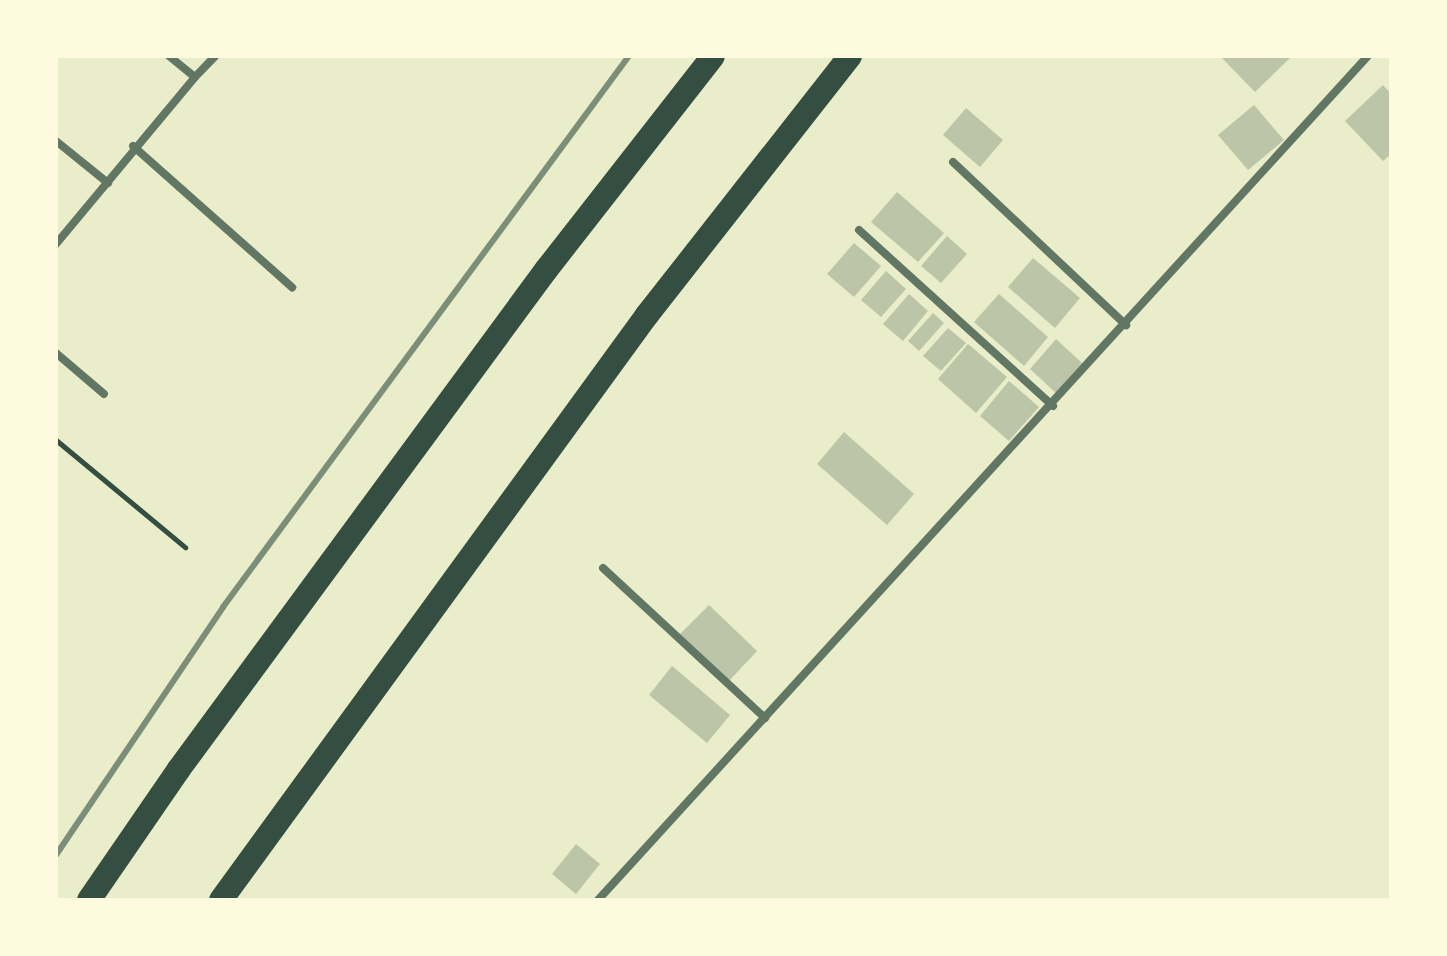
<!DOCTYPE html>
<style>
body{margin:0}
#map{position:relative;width:1447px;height:956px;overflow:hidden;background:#e9edc9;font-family:"Titillium Web",sans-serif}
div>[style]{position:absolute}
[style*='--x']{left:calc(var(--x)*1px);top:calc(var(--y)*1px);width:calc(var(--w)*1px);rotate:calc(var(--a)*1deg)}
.building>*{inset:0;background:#bcc5a7}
.path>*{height:5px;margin:-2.5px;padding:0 2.5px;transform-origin:2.5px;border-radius:2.5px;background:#344e41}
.minor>*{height:8px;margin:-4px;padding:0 4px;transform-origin:4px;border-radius:4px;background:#617663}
.motorway>*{height:24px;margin:-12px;padding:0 12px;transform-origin:12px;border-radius:12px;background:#344e41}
.rail>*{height:6px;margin:-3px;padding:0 3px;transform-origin:3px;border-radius:3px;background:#7c8e77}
span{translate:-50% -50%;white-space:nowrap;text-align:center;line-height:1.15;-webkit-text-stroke:6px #fefae0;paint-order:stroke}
.frame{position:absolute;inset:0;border:58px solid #fefae0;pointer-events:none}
</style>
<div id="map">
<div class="building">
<i style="clip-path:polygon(1220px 56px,1292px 56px,1255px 92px)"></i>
<i style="clip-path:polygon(1383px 85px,1391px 94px,1391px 154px,1383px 161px,1345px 121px)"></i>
<i style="clip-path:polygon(1254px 105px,1284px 140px,1248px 170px,1218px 135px)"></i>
<i style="clip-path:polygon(966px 108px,1003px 140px,980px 167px,943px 135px)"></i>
<i style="clip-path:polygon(897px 192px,944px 233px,918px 262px,871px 222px)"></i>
<i style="clip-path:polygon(947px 236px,967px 254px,941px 283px,921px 266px)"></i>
<i style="clip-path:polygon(854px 243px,881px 266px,854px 297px,827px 274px)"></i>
<i style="clip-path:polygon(1033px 258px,1080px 298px,1055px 328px,1008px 287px)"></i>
<i style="clip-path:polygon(886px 271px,906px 289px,881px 317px,861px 300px)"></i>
<i style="clip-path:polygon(909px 294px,928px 311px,903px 341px,883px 324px)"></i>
<i style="clip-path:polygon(999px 294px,1048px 337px,1024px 366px,974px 322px)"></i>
<i style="clip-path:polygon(933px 313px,944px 323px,919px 351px,908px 341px)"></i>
<i style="clip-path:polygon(948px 328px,966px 343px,941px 371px,923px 356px)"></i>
<i style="clip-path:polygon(1056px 339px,1082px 363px,1056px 393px,1030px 369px)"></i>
<i style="clip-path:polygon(968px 344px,1007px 377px,976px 413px,938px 379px)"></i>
<i style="clip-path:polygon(1009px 381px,1039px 407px,1009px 441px,980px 416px)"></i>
<i style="clip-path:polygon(844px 432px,914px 494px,887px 525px,817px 464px)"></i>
<i style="clip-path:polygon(709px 605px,757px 651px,729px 681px,680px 634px)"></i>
<i style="clip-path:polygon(672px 666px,730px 715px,707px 743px,649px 695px)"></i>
<i style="clip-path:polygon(576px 844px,600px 864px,576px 894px,552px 874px)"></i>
</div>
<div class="path">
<i style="--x:56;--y:440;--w:168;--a:39.7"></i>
</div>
<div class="minor">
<i style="--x:169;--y:56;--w:33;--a:39"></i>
<i style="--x:195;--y:77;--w:29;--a:-46"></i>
<i style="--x:56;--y:141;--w:67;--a:38.9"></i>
<i style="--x:133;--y:146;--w:213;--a:41.6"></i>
<i style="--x:953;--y:162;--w:238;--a:43.3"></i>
<i style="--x:859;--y:230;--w:262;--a:42.2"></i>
<i style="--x:56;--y:244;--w:217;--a:-50.2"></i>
<i style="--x:56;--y:353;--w:63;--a:40.5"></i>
<i style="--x:603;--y:568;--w:221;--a:42.8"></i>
<i style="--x:598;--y:900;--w:1142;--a:-47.63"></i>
</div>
<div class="motorway">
<i style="--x:89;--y:900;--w:159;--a:-55.5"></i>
<i style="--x:179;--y:769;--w:619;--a:-53.67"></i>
<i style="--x:546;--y:270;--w:271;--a:-52"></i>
<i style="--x:221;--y:900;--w:724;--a:-53.94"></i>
<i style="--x:647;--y:315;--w:329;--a:-51.9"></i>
</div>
<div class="rail">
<i style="--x:56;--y:855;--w:299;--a:-56"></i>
<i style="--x:223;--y:607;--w:684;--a:-53.62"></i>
</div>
<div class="frame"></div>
</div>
